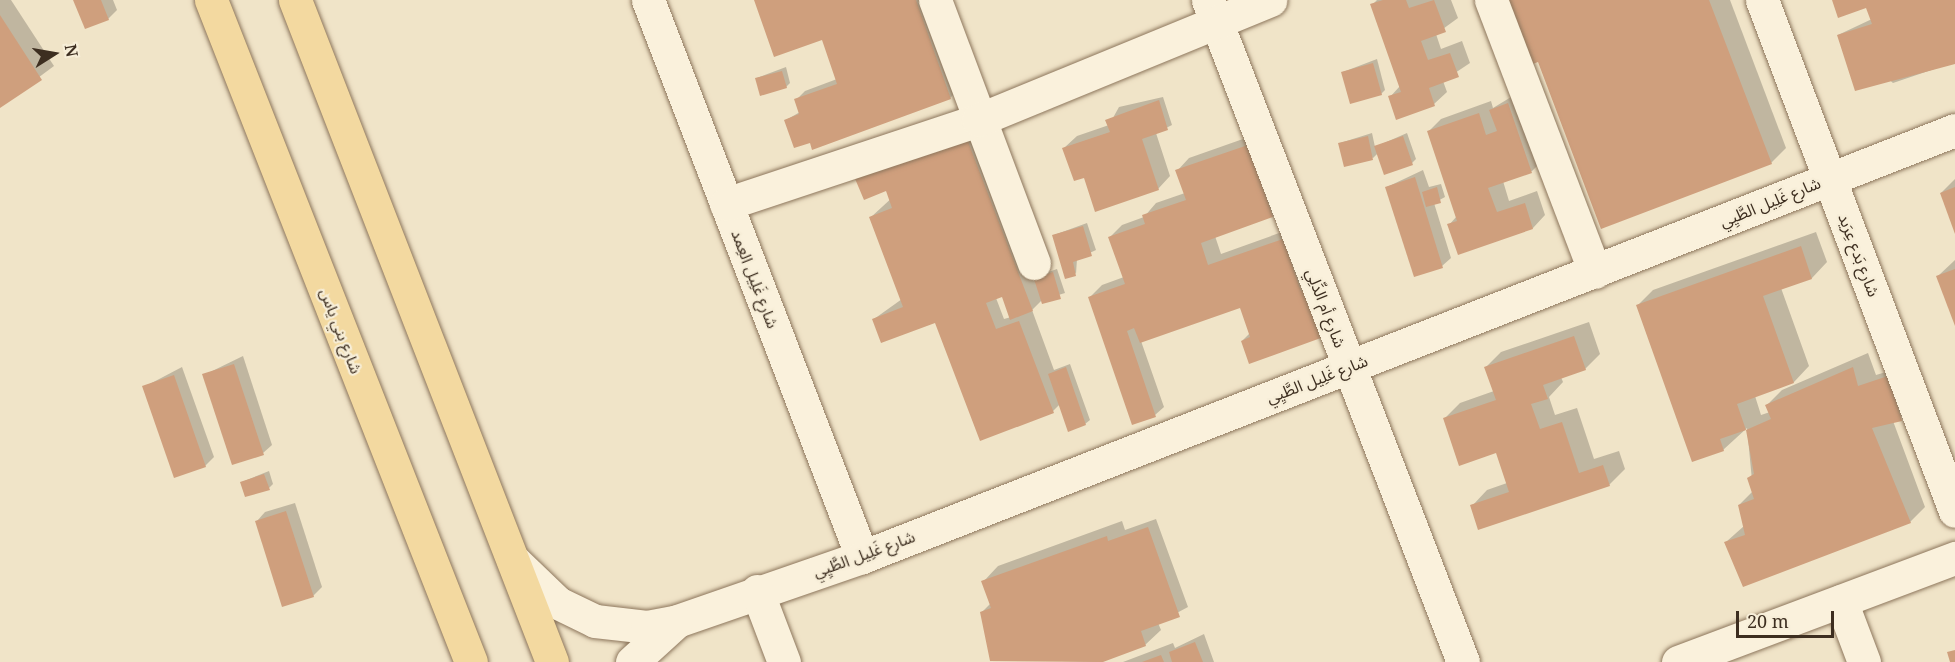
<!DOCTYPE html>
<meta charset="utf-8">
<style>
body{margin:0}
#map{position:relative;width:1955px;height:662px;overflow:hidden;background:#f0e4c8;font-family:"Noto Serif","Noto Sans Arabic",serif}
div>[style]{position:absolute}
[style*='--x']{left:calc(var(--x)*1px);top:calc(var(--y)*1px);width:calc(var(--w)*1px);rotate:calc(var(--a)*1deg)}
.shadow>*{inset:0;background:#0003}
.building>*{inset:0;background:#cf9f7d}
.roads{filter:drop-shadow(0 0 2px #8d765c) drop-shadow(0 0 2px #8d765c)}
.minor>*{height:33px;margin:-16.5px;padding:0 16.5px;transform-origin:16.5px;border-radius:16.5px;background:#faf1dc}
.major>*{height:33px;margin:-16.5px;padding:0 16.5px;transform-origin:16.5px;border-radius:16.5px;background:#f3d9a0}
span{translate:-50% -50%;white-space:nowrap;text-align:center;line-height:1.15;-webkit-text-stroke:4.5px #f7eed8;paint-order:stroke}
.street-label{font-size:16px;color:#3d2e20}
.north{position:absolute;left:24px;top:24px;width:60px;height:60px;-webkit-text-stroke:4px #f7eed8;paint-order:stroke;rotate:79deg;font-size:16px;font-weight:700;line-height:24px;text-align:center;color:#3d2e20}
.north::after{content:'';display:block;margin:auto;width:21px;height:27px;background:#3d2e20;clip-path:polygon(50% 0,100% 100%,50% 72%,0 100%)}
.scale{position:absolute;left:1736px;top:611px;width:98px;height:27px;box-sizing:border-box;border:3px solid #3d2e20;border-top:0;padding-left:8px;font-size:18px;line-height:21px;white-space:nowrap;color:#3d2e20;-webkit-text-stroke:4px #f7eed8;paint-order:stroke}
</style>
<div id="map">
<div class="shadow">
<i style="clip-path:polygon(0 0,11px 0,54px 66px,0 106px)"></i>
<i style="clip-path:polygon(75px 0,113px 0,117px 10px,108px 19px)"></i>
<i style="clip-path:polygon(756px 0,936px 0,966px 83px,950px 98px,810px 140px,786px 120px,800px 112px,796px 100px,805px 91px,837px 79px,822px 38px)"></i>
<i style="clip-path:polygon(1377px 0,1451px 0,1458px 18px,1436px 34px,1441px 49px,1462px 41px,1470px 63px,1443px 81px,1447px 92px,1434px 104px,1390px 97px,1400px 86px,1372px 5px)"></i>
<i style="clip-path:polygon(1501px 0,1730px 0,1786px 148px,1771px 163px,1539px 60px)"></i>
<i style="clip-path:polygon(1833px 0,1955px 0,1955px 62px,1893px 83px,1838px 35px,1872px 19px,1867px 5px)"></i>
<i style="clip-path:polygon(1377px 59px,1385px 90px,1381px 94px,1343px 72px)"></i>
<i style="clip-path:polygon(786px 67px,790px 83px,786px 87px,757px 78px)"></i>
<i style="clip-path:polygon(1521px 91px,1544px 159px,1532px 171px,1503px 181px,1509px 201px,1537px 191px,1545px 215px,1533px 228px,1459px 253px,1449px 225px,1457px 216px,1429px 131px,1441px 119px,1491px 101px,1493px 108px)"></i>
<i style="clip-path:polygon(1163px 97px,1172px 125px,1156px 133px,1170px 176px,1158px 189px,1084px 176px,1064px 148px,1077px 136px,1109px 125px,1119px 107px)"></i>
<i style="clip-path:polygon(evenodd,980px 117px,1040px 275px,1057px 269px,1065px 293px,1042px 300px,1032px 310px,1054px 370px,1070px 364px,1090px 420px,1085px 424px,1060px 404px,1053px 411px,936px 321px,874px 319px,902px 299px,870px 218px,980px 117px,1003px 295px,1011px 317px,1004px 319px,996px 298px,1003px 295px)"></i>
<i style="clip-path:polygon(1260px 133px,1285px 204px,1273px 216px,1215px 236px,1221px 254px,1296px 227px,1341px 322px,1242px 341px,1250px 333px,1241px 306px,1141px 341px,1164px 407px,1155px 415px,1089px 298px,1102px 285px,1124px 277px,1110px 237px,1122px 225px,1144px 217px,1156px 203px,1185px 193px,1177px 171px,1189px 158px)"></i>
<i style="clip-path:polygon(1372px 133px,1375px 147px,1407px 133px,1416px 159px,1412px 163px,1378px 153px,1373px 158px,1340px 143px)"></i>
<i style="clip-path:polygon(1423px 170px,1429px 187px,1441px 184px,1445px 197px,1434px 203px,1451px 258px,1442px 266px,1387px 187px)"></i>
<i style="clip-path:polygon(1955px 179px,1955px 230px,1941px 193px)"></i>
<i style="clip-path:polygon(1087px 223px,1096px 250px,1077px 259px,1076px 274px,1054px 235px)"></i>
<i style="clip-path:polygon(1816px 232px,1827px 262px,1812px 278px,1781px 288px,1809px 366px,1794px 382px,1755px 396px,1761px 415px,1770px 412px,1767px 405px,1782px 390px,1868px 353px,1876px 375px,1896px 369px,1910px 411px,1893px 421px,1925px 507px,1910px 522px,1726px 542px,1744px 526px,1739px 505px,1753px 491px,1747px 428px,1723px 450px,1638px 305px,1653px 290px)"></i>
<i style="clip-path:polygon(1955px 260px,1955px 323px,1938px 276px)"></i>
<i style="clip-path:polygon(1589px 322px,1600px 354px,1585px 369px,1561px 377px,1563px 382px,1549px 397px,1555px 415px,1577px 408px,1594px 459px,1619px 451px,1625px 469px,1609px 485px,1472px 506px,1487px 490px,1507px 483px,1497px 452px,1445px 418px,1460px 403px,1494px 391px,1486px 367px,1501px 352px)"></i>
<i style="clip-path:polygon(243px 356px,272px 445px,263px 453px,204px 375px)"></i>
<i style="clip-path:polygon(182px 367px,214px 457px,205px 466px,144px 387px)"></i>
<i style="clip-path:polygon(269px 471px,273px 484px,269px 488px,242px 482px)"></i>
<i style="clip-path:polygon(295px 503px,322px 587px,313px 596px,257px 521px,265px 512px)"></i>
<i style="clip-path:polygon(1156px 519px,1188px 607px,1158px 623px,1161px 630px,1145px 645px,1098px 662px,991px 659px,982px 612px,991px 603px,983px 582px,998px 566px,1122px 521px,1125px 530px)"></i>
<i style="clip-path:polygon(1204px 634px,1214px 662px,1123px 662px,1173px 643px,1175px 648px)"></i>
</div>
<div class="building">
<i style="clip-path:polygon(73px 0,101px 0,109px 20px,85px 29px)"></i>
<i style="clip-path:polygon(754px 0,916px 0,951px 99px,812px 150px,810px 143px,794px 148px,784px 120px,799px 114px,794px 99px,837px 84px,822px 40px,774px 57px)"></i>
<i style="clip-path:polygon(1383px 0,1406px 0,1409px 8px,1434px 0,1446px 32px,1421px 41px,1428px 60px,1450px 53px,1459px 77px,1429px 88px,1435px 106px,1396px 120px,1388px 96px,1401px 92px,1370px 4px)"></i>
<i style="clip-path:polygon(1500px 0,1709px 0,1772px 164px,1601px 229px,1538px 62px,1525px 67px)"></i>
<i style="clip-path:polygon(1832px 0,1955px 0,1955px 64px,1855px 91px,1837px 35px,1872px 24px,1866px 8px,1838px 18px)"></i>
<i style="clip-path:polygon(0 15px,42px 80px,0 108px)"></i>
<i style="clip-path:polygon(1373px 63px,1382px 95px,1350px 104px,1341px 72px)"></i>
<i style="clip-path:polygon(782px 71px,787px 88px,760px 96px,755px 78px)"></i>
<i style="clip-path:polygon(1159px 100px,1168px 130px,1142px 139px,1159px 190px,1095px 212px,1084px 178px,1074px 181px,1062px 148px,1110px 132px,1105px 120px)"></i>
<i style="clip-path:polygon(1508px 103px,1532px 173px,1488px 188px,1497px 212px,1525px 203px,1533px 229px,1458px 255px,1447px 224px,1457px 221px,1427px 131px,1479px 113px,1486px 135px,1497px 131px,1489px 110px)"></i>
<i style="clip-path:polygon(964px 131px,1033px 311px,1010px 320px,1002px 297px,986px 303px,996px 329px,1019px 321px,1054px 413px,980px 441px,935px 323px,881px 343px,872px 319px,903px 307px,869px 217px,892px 208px,886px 191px,864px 200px,853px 174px)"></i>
<i style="clip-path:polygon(1368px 136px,1373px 160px,1344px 167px,1338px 143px)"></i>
<i style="clip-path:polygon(1403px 136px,1413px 165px,1384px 175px,1374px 146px)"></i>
<i style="clip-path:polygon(1248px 145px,1273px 217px,1201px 243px,1208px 265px,1283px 239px,1301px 291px,1312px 287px,1329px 335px,1249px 364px,1241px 341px,1250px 337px,1240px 308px,1140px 343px,1134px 328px,1127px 331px,1156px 417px,1132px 425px,1088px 297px,1125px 284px,1108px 237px,1145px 224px,1142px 215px,1186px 200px,1175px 170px)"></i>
<i style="clip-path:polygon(1415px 177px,1443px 268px,1414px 277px,1385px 187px)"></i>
<i style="clip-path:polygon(1437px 187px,1441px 203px,1426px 207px,1422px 192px)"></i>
<i style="clip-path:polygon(1955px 187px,1955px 234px,1940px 193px)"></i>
<i style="clip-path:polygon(1083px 226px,1092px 256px,1073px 262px,1076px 276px,1065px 279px,1052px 235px)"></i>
<i style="clip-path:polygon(1801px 246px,1812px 279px,1763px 296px,1794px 383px,1737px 404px,1746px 430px,1720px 439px,1724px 451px,1692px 462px,1636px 305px)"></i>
<i style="clip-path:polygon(1955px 269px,1955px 326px,1936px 276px)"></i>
<i style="clip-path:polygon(1053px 272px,1061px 299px,1042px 304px,1034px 279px)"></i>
<i style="clip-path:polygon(1574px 336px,1586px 370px,1543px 385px,1548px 399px,1531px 404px,1540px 429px,1562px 422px,1579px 473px,1603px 465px,1610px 486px,1478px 530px,1470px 505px,1509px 492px,1496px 453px,1459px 466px,1443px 418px,1496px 400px,1484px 367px)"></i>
<i style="clip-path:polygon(234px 364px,264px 455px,232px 465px,202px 374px)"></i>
<i style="clip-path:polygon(1066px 367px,1086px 425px,1068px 432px,1048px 374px)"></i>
<i style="clip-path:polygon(1853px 367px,1858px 386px,1888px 376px,1902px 421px,1872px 428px,1911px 523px,1743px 587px,1724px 542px,1745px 535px,1738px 505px,1754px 499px,1747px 478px,1754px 474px,1746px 430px,1771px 419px,1765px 405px)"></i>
<i style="clip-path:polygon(174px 375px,206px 467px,174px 478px,142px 386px)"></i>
<i style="clip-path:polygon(264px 474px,270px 490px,245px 497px,240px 482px)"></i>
<i style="clip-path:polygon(286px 511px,314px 597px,282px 607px,255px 521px)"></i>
<i style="clip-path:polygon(1148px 527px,1180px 617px,1141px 631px,1146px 646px,1103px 662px,990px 661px,980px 612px,991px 608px,981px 581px,1107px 536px,1108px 541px)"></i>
<i style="clip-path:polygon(1195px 642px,1203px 662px,1172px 662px,1169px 652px)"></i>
<i style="clip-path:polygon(1955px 650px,1955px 662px,1950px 662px,1947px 652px)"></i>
<i style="clip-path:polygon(1161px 655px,1164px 662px,1142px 662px)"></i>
</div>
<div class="roads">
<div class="minor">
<i style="--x:648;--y:0;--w:597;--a:68.98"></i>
<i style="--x:935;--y:0;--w:281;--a:69.4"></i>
<i style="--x:1208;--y:0;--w:709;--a:68.93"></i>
<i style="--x:1491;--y:0;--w:291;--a:69.1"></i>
<i style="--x:1762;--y:0;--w:546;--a:69.31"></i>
<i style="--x:726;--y:204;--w:266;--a:-18.4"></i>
<i style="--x:978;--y:120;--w:316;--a:-22.3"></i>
<i style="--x:513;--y:560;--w:62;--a:43.7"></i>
<i style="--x:558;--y:603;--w:41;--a:25.9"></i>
<i style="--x:595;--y:621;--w:52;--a:6.6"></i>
<i style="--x:647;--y:627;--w:31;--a:-11"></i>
<i style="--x:677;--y:621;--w:196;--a:-19.1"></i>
<i style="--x:862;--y:557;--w:1173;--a:-21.34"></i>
<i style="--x:757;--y:591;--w:76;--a:69.2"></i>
<i style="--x:1841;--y:601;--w:65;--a:69.3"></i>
<i style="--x:632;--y:662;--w:59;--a:-42.3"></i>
<i style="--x:1678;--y:662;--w:296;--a:-20.6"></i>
</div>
<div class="major">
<i style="--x:211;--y:0;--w:711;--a:68.56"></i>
<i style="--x:295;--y:0;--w:710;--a:68.78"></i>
</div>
</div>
<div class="street-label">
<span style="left:1770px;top:202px;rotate:-22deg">شارع غَلِيل الطَّيِي</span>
<span style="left:1859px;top:255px;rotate:69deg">شارع بَدع عِرَيد</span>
<span style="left:755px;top:279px;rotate:69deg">شارع غَلِيل العِمد</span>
<span style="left:1326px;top:308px;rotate:69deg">شارع أم الدِّلِي</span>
<span style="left:341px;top:331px;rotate:69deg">شارع بني ياس</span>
<span style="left:1317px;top:379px;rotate:-21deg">شارع غَلِيل الطَّيِي</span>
<span style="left:864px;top:554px;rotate:-20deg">شارع غَلِيل الطَّيِي</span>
</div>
<div class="north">N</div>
<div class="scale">20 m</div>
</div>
